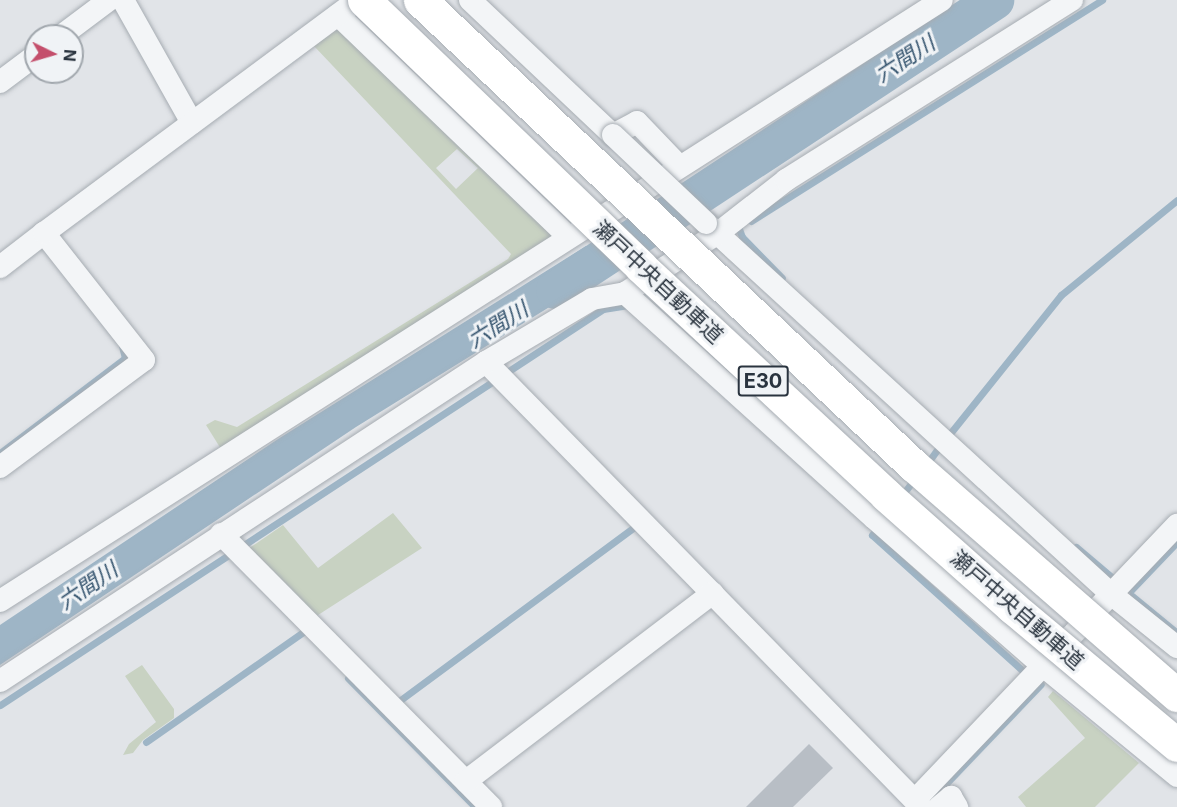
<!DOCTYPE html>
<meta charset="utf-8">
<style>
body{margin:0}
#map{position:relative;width:1177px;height:807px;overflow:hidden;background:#e1e4e8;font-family:Inter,"Noto Sans JP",sans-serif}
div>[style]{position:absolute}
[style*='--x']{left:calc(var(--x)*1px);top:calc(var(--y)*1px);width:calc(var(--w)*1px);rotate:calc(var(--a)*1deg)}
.green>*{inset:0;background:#c8d2c2}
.water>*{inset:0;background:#9eb5c6}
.stream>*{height:7px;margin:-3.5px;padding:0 3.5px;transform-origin:3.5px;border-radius:3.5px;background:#9eb5c6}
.river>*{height:39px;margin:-19.5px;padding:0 19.5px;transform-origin:19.5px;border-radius:19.5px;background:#9eb5c6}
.building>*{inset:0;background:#b8bec5}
.roads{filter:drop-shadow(0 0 2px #a6acb2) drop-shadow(0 0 2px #a6acb2)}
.street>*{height:22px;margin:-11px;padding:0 11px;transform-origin:11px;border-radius:11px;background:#f3f5f7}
.bridges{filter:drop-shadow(0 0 2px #a6acb2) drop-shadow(0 0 2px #a6acb2)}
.street-bridge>*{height:22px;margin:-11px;padding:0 11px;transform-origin:11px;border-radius:11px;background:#f3f5f7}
.highway-bridge>*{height:33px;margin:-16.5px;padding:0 16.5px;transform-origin:16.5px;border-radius:16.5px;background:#fff}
span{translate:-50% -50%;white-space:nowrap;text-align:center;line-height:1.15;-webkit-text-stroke:6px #f0f3f6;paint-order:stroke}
.shield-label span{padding:2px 4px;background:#f0f3f6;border:2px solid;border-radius:4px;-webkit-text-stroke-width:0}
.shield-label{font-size:20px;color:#2a343f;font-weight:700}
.street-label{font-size:21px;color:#2a343f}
.water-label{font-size:22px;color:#375670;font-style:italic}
.north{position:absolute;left:24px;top:24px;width:60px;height:60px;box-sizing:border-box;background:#f0f3f6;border:2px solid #a1a7ad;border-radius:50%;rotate:95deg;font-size:16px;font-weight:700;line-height:24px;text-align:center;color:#2a343f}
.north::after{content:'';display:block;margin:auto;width:21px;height:27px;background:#c44f6c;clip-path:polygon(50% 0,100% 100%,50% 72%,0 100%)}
</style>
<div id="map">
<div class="green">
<i style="clip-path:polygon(evenodd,335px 30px,343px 31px,555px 234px,221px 449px,206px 425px,215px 420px,237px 427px,508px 259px,511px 254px,314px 46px,335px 30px,457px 149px,478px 168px,456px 189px,436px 168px,457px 149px)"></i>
<i style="clip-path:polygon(393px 513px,422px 548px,315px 617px,248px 549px,283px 525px,318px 568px)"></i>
<i style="clip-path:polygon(142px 665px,174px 709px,174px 718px,143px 740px,133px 753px,123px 755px,129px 744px,156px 722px,125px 676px)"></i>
<i style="clip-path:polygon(1053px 691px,1139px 763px,1095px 807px,1026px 807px,1018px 797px,1085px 738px,1048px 697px)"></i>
</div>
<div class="water">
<i style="clip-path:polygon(586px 246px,609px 270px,356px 427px,0 665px,0 625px,278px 439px)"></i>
</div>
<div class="stream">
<i style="--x:751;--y:221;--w:415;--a:-32.2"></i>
<i style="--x:739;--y:229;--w:9;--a:69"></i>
<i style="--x:742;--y:237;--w:57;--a:45.7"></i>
<i style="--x:948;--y:436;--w:181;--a:-51.3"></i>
<i style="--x:1061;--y:295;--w:150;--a:-39.3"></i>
<i style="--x:0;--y:453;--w:157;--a:-37.2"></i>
<i style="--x:125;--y:358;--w:12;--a:-104"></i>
<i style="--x:926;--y:465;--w:19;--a:-54"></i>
<i style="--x:900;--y:498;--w:25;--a:-53"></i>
<i style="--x:875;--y:531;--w:5;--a:127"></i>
<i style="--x:872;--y:535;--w:206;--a:42"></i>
<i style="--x:1076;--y:547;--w:51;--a:40.2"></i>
<i style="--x:1131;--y:590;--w:66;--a:-46.2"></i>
<i style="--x:1132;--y:596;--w:58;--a:39.4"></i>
<i style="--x:348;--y:678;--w:181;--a:45.4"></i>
<i style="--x:395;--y:704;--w:297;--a:-36.5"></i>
<i style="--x:0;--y:705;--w:721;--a:-33.29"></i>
<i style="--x:603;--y:309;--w:24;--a:-9"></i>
<i style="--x:146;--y:742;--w:192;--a:-35"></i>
<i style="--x:935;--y:795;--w:153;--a:-46.3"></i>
</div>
<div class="river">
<i style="--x:555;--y:289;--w:526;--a:-33.36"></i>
</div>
<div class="building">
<i style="clip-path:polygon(809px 744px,833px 768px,793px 807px,746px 807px)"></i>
</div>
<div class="roads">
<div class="street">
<i style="--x:123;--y:0;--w:141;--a:60.7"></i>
<i style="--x:470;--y:0;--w:197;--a:43.4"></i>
<i style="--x:613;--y:135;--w:27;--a:-28"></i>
<i style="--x:637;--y:122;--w:61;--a:46.3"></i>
<i style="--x:338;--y:15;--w:320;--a:43.9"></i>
<i style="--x:61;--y:36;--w:60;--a:-36.9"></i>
<i style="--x:0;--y:82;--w:45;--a:-36.9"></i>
<i style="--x:707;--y:224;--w:548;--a:42.48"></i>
<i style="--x:1111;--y:594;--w:85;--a:38.8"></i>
<i style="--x:0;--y:267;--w:56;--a:-37.7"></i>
<i style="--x:625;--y:293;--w:336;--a:42.1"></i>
<i style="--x:874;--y:518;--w:223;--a:41.2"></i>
<i style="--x:1042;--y:665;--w:175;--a:39.4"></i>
<i style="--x:486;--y:362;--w:622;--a:45.65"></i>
<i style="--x:0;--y:467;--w:179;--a:-36.6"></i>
<i style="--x:144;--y:360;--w:162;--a:-128.2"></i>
<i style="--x:44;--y:233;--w:391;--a:-36.6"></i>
<i style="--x:221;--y:534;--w:384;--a:45.3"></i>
<i style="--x:0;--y:601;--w:1117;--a:-32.54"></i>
<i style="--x:0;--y:681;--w:581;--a:-33.28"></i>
<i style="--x:486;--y:362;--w:123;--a:-30.7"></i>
<i style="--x:592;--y:299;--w:34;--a:-10"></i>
<i style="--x:625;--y:293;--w:109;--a:-32.7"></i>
<i style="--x:717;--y:234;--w:88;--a:-38"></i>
<i style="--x:786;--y:180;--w:338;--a:-32.2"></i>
<i style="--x:466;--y:781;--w:310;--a:-37.3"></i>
<i style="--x:915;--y:800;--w:380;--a:-46.4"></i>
<i style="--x:939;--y:807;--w:16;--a:-40"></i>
<i style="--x:951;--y:797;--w:12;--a:59"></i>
</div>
</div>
<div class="bridges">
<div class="street-bridge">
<i style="--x:613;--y:135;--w:128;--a:43.4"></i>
</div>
<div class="highway-bridge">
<i style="--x:364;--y:0;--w:385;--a:43.9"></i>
<i style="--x:641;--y:267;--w:335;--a:42.9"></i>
<i style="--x:886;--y:495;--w:169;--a:41.6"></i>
<i style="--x:1012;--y:607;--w:215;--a:39.9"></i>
<i style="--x:420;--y:0;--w:678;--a:43.33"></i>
<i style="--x:913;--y:465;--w:350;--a:41.1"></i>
</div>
</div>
<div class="shield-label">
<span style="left:763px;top:381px">E30</span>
</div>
<div class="street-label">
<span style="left:658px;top:282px;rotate:43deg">瀬戸中央自動車道</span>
<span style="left:1017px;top:610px;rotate:41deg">瀬戸中央自動車道</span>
</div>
<div class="water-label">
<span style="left:905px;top:59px;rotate:-33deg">六間川</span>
<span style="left:498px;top:325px;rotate:-32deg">六間川</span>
<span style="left:88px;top:586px;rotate:-34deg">六間川</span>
</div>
<div class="north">N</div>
</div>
